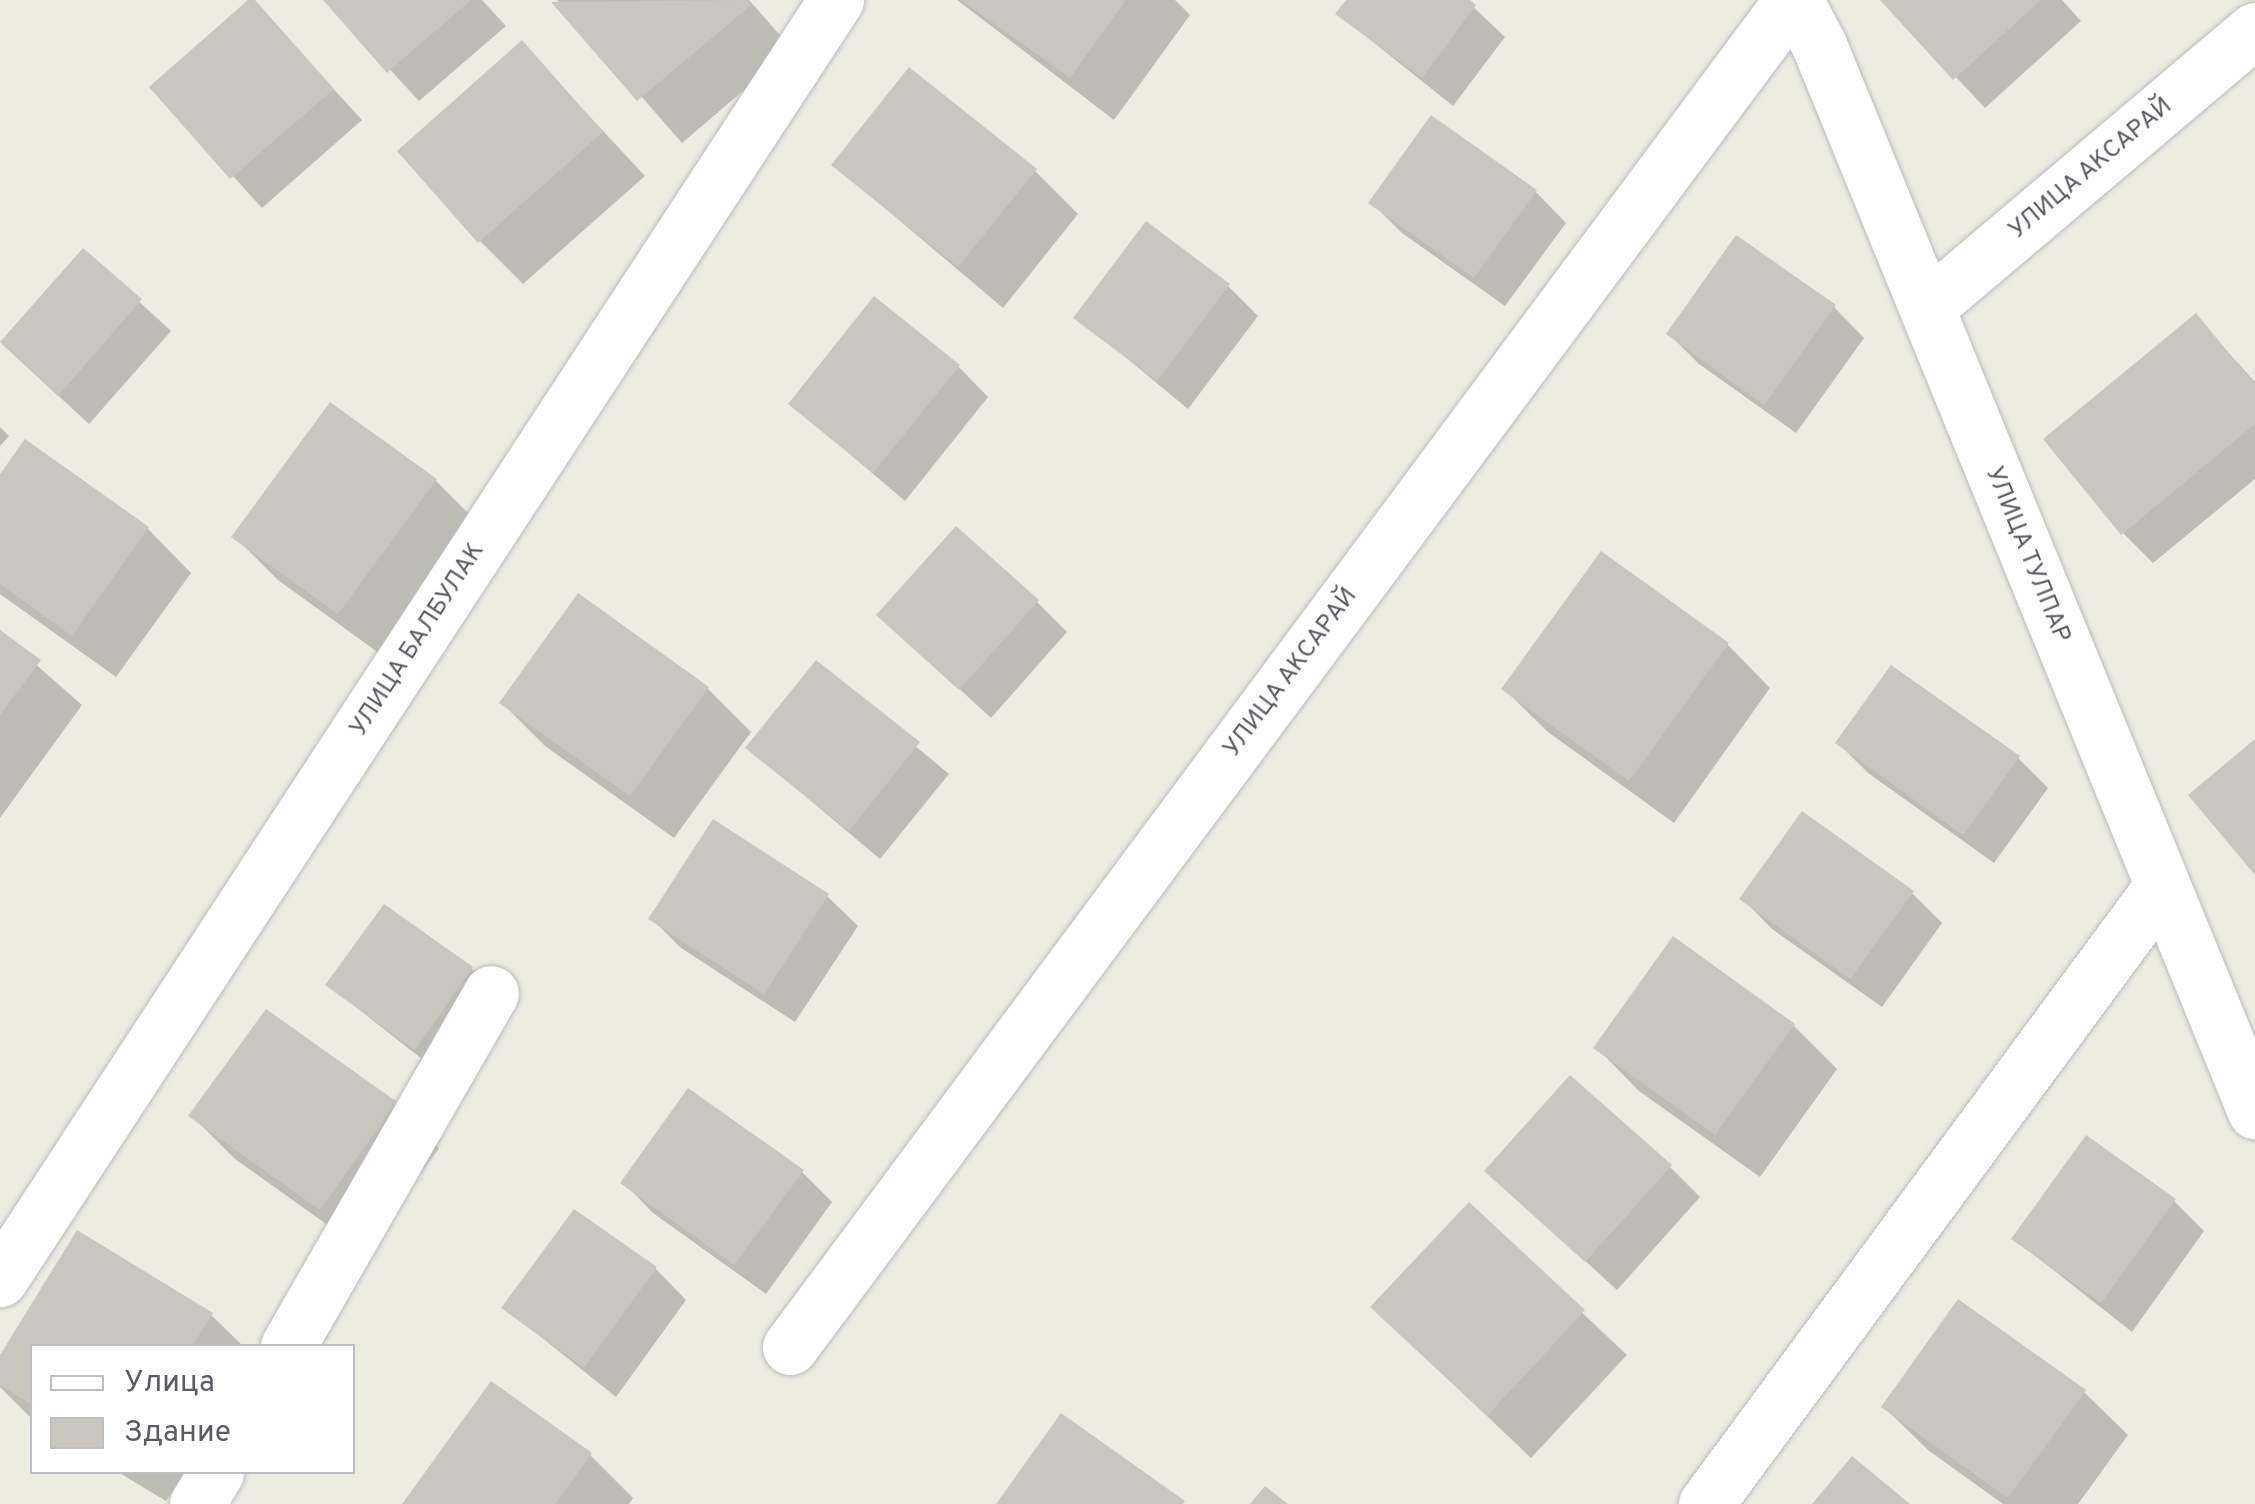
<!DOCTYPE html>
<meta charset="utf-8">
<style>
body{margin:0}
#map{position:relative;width:2255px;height:1504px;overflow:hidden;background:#edece1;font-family:Overpass,sans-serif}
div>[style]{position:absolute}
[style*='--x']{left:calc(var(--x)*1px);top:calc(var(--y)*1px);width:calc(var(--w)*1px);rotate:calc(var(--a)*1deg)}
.shadow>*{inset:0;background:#0003}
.building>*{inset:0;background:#c8c6bf}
.roads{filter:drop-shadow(0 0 2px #b9bac0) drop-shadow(0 0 2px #b9bac0)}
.minor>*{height:55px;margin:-27.5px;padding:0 27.5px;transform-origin:27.5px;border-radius:27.5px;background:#fff}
span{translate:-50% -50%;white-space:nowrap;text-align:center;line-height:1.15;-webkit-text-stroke:8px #fff;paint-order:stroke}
.street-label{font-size:25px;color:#5a5c62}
.legend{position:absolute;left:30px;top:1344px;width:325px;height:130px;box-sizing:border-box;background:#fff;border:2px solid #bdbec0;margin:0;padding:12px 18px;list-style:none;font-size:30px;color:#5a5c62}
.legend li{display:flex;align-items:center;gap:20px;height:50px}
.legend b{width:50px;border:2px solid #bdbec0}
</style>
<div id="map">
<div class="shadow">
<i style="clip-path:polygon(252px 0,362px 120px,262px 208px,152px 87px)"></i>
<i style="clip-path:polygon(326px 0,482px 0,506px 26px,419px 101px)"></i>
<i style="clip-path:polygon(557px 0,749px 0,792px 49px,682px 143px)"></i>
<i style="clip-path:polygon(957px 0,1175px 0,1190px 15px,1114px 120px)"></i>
<i style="clip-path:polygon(1349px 0,1466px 0,1505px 37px,1453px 106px,1338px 14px)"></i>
<i style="clip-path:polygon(1884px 0,2062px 0,2081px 21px,1985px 108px)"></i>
<i style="clip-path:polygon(522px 44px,645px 176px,523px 284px,480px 241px)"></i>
<i style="clip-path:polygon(1432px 118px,1536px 192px,1566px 223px,1505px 306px,1402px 233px,1372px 203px)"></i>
<i style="clip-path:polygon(834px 165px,1035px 171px,1078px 214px,1003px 308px)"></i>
<i style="clip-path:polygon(84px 251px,171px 331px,89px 424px,2px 344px)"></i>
<i style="clip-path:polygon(1228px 286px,1258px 316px,1188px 409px,1077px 317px)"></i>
<i style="clip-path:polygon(1834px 307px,1864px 338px,1796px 433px,1699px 364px,1669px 334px)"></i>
<i style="clip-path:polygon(2196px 317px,2255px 382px,2255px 479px,2153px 563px,2123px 533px)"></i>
<i style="clip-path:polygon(958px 366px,988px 397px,905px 501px,791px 404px)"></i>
<i style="clip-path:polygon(331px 405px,436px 481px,479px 524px,383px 656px,278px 580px,235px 537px)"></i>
<i style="clip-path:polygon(0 427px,9px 436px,0 446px)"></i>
<i style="clip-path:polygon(26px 443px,148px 529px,191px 573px,116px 677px,0 594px,0 478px)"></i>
<i style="clip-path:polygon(578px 596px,708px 689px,751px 732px,674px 838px,545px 746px,502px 703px)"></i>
<i style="clip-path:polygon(1037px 602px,1067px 632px,991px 718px,879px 615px)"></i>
<i style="clip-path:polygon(0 633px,82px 705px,0 818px)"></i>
<i style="clip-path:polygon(1727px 644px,1770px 688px,1674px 823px,1548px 732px,1504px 689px)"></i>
<i style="clip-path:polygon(816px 663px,949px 774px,880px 859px,748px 748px)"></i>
<i style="clip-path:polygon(1838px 743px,2018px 758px,2048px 788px,1994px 863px,1868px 773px)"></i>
<i style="clip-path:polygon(1912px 893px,1942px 923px,1882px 1007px,1772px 929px,1742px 898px)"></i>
<i style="clip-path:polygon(827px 896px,858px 926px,795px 1022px,681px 948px,651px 918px)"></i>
<i style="clip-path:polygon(385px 907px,472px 969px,502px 999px,446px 1078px,328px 985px)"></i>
<i style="clip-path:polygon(1794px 1026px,1837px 1069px,1760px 1177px,1639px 1091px,1596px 1047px)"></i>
<i style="clip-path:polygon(395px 1104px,439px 1148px,364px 1251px,235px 1159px,192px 1116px)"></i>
<i style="clip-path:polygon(1670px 1167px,1700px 1197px,1617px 1290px,1487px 1171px)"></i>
<i style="clip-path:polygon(802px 1172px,832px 1202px,766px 1294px,653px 1213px,623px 1182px)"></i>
<i style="clip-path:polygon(2174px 1201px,2204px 1231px,2132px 1332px,2014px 1239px)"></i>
<i style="clip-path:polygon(1469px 1206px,1627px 1355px,1531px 1458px,1373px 1307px)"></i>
<i style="clip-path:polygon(574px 1212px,656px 1269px,686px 1300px,616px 1397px,505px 1308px)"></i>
<i style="clip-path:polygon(78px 1233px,211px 1315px,243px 1346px,32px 1346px,32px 1419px,0 1387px,0 1360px)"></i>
<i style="clip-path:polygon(2084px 1392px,2128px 1435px,2078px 1504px,2003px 1504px,1928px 1450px,1884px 1407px)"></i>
<i style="clip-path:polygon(590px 1455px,633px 1498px,629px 1504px,405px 1504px)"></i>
<i style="clip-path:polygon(118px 1472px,185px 1472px,166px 1501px)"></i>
</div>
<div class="building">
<i style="clip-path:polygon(248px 0,255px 0,334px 89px,230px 179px,149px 87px)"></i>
<i style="clip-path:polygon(323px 0,471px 0,387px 73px)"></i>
<i style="clip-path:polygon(747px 0,751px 5px,637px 101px,551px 2px)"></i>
<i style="clip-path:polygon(961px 0,1126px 0,1070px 78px)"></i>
<i style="clip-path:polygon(1346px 0,1470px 0,1476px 5px,1422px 78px,1335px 14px)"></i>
<i style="clip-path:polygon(1880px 0,2041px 0,1953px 80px)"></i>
<i style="clip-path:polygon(522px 40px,603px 132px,478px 243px,397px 151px)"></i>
<i style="clip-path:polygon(909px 67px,1037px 169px,958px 267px,831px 165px)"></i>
<i style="clip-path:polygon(1431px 115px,1537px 190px,1474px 278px,1368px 203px)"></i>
<i style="clip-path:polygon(1146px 221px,1230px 284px,1157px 381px,1073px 318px)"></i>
<i style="clip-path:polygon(1736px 235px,1836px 305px,1764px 405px,1666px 334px)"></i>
<i style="clip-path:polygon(83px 248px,142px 299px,58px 396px,0 342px)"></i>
<i style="clip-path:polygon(874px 296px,960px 365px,873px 473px,788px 404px)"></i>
<i style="clip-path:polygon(2196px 313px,2255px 385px,2255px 424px,2121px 535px,2043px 439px)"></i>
<i style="clip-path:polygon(330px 402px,437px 479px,338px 614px,231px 537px)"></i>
<i style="clip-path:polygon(25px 439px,149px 527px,72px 636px,0 584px,0 474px)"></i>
<i style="clip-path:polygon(956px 526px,1039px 600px,959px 690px,876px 615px)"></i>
<i style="clip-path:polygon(1601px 551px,1729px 643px,1629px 781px,1501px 689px)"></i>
<i style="clip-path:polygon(578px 593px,709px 687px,630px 796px,499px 703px)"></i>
<i style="clip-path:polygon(0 630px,41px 660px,0 715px)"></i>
<i style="clip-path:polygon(816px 660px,920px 742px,849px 831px,745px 748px)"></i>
<i style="clip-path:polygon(1891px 665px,2020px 756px,1963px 835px,1835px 743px)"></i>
<i style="clip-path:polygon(2255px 739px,2255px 875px,2188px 795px)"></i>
<i style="clip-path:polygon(1802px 811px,1914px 891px,1850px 979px,1739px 899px)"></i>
<i style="clip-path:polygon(713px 819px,829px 894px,764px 994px,648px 919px)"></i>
<i style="clip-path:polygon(384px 904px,473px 967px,415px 1050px,325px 985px)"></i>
<i style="clip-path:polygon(1673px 936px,1795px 1024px,1715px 1135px,1593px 1048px)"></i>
<i style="clip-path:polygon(266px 1009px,397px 1102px,320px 1210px,188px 1116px)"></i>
<i style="clip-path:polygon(1570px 1075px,1672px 1165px,1585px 1262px,1484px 1171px)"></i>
<i style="clip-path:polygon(688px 1088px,804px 1170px,734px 1265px,620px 1183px)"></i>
<i style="clip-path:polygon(2086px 1135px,2176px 1199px,2101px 1303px,2011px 1239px)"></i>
<i style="clip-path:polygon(1469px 1202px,1585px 1310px,1487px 1416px,1370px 1307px)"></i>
<i style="clip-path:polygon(574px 1209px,657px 1267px,584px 1368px,501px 1308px)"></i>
<i style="clip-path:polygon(77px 1230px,213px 1313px,192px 1346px,32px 1346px,32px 1405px,0 1385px,0 1355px)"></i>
<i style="clip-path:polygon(1958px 1299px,2086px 1390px,2008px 1498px,1881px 1407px)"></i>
<i style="clip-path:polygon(491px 1381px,592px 1453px,555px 1504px,402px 1504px)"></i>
<i style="clip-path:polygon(1061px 1413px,1185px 1501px,1183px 1504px,996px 1504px)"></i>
<i style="clip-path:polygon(1852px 1456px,1910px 1504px,1812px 1504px)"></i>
<i style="clip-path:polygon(1265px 1486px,1288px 1504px,1250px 1504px)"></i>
</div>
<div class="roads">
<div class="minor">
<i style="--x:1795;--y:0;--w:51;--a:61.9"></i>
<i style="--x:1819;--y:45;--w:1152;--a:67.76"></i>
<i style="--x:1927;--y:307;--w:429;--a:-40.2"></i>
<i style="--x:0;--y:1279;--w:1528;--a:-56.83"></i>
<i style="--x:288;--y:1346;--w:407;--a:-60.1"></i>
<i style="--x:790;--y:1347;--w:1679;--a:-53.36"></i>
<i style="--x:197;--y:1504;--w:37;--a:-59"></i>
<i style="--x:1706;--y:1504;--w:768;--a:-53.58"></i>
</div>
</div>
<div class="street-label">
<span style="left:2091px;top:169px;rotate:-40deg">УЛИЦА АКСАРАЙ</span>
<span style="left:2027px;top:555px;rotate:68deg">УЛИЦА ТУЛПАР</span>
<span style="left:418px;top:640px;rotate:-57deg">УЛИЦА БАЛБУЛАК</span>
<span style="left:1291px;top:673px;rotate:-53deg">УЛИЦА АКСАРАЙ</span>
</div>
<ul class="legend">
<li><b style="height:12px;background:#fff"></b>Улица</li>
<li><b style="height:28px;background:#c8c6bf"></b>Здание</li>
</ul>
</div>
